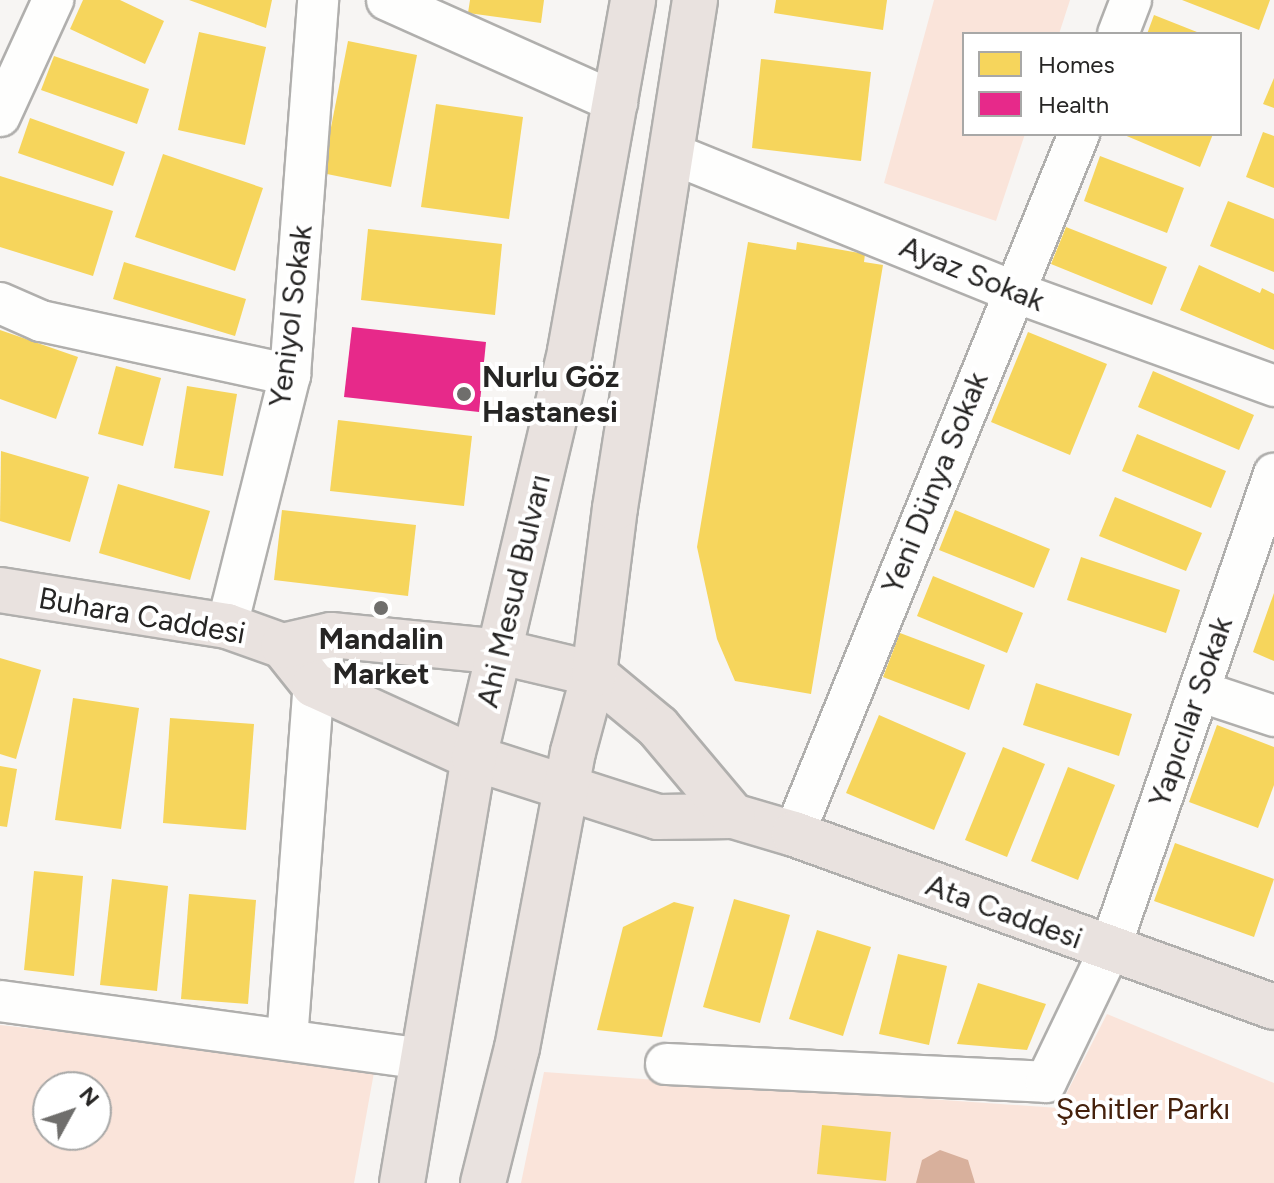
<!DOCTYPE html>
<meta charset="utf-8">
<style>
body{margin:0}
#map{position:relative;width:1274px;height:1183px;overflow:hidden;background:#f7f5f3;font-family:Figtree,sans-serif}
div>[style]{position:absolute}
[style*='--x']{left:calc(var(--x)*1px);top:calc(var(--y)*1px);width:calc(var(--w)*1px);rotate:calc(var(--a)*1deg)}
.green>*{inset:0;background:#fae4da}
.water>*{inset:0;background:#d8b09c}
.homes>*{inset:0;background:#f6d55c}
.health>*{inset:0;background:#e7298a}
.roads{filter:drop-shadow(2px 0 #b0afad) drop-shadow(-2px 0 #b0afad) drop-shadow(0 2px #b0afad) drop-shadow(0 -2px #b0afad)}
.minor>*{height:40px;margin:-20px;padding:0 20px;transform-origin:20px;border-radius:20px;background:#fefefd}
.major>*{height:44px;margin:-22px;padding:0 22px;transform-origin:22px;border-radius:22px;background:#e9e2df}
.dots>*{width:22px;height:22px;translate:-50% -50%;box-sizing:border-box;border:4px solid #fff;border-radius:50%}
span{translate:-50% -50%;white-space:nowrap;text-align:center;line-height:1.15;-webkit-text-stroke:8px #fff;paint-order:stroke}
.street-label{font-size:30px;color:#262524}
.poi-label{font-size:30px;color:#262524;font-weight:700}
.left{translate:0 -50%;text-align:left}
.park-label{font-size:30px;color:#45210c}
.legend{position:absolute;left:962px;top:32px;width:280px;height:104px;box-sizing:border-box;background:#fff;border:2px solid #a8a8a7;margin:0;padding:10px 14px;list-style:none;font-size:24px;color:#262524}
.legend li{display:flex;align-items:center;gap:16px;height:40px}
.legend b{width:40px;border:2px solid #a8a8a7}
.north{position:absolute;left:32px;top:1071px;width:80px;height:80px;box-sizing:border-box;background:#fff;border:2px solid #a8a8a7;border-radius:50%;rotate:50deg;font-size:22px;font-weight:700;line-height:32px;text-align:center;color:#262524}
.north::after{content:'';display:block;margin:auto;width:28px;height:36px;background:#6f6e6c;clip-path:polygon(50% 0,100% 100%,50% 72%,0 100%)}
</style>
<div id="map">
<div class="green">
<i style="clip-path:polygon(934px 0,1070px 0,1059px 34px,964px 34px,964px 134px,1025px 134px,996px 221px,884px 183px)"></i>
<i style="clip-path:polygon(1107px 1014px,1274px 1083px,1274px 1183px,521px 1183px,544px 1072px,1059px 1108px)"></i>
<i style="clip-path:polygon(evenodd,0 1025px,375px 1067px,354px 1183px,0 1183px,0 1025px,48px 1087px,96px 1087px,96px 1135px,48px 1135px,48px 1087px)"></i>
</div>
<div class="water">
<i style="clip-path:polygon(940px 1150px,968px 1160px,975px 1183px,916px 1183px,922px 1160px)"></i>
</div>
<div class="homes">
<i style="clip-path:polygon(83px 0,120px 0,164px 21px,145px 64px,70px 29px)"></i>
<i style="clip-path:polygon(189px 0,272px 0,266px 28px)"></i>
<i style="clip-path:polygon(470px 0,544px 0,541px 23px,468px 13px)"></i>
<i style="clip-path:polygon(776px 0,887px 0,883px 30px,774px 13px)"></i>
<i style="clip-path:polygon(1182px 0,1270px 0,1259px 30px)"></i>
<i style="clip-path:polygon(1154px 15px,1202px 34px,1147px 34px)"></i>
<i style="clip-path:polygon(199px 32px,266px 47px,245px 145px,178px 130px)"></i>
<i style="clip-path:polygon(348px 41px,417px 55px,391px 187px,322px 173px)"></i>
<i style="clip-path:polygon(54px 56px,149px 89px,137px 124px,41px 90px)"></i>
<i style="clip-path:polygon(761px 59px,871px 72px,861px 161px,752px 148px)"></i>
<i style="clip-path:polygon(1274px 78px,1274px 108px,1263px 104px)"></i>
<i style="clip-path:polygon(436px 104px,523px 117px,509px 219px,421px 207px)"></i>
<i style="clip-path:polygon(30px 118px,125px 152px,113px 186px,18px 153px)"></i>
<i style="clip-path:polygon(1263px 132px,1274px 136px,1274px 188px,1246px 177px)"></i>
<i style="clip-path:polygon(1122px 134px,1213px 134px,1200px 167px)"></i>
<i style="clip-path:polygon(163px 154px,263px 188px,235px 271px,135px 237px)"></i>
<i style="clip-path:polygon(1100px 156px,1184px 188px,1167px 233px,1084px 201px)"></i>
<i style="clip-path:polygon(0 176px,113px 211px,93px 276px,0 247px)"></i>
<i style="clip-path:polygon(1228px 201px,1274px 219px,1274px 272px,1210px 246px)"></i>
<i style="clip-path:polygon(1066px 227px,1167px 267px,1152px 305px,1051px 264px)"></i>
<i style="clip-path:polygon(368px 229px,502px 244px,495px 315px,361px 300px)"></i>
<i style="clip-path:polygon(748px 242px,796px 250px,797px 242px,865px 254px,864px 262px,883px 265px,811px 694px,735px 681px,717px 639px,697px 547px)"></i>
<i style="clip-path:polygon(124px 262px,246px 299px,235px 336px,113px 299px)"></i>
<i style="clip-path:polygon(1199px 265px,1260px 293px,1262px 288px,1274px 294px,1274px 350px,1180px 310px)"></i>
<i style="clip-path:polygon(0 330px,78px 357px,56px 419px,0 399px)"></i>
<i style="clip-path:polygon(1028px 332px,1107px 364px,1070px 455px,991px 422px)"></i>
<i style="clip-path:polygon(116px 366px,161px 378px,143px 446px,98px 434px)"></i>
<i style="clip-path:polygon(1153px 371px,1254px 415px,1239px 450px,1138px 407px)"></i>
<i style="clip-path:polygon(187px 386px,237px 394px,223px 476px,174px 468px)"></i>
<i style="clip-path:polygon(338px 420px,472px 436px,464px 506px,330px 491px)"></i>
<i style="clip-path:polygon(1137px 434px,1226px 471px,1211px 508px,1122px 471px)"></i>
<i style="clip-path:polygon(1px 451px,89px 477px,70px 542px,0 521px)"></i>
<i style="clip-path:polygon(118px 484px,210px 511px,190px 580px,99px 553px)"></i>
<i style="clip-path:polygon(1115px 497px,1202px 533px,1186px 571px,1099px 536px)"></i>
<i style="clip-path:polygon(282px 510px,416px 525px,408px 596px,274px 580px)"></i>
<i style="clip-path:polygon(955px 510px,1050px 549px,1034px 588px,939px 550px)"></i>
<i style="clip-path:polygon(1081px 557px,1180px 590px,1166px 633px,1067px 600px)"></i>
<i style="clip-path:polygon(933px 576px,1023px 613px,1007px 653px,917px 616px)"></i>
<i style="clip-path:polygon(1274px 593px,1274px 661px,1253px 652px)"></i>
<i style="clip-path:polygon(900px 633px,985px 665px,969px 710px,883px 677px)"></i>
<i style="clip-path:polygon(0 658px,41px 670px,16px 759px,0 754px)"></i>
<i style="clip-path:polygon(1036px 683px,1132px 714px,1119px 756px,1023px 725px)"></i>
<i style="clip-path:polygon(73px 698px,139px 708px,121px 829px,55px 820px)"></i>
<i style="clip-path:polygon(879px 715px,966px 753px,934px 830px,846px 793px)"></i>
<i style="clip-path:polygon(170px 718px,254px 724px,246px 830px,163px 823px)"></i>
<i style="clip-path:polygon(1217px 725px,1274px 747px,1274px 785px,1258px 828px,1189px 802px)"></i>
<i style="clip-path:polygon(1003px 747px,1045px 764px,1007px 857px,965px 840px)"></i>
<i style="clip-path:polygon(0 766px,17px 769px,7px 827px,0 826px)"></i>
<i style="clip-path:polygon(1068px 767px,1115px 785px,1078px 880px,1031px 861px)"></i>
<i style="clip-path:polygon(1175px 843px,1274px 879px,1254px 937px,1154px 901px)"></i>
<i style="clip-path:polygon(34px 871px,83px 876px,74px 976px,24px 970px)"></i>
<i style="clip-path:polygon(112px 879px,168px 886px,157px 991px,100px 985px)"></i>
<i style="clip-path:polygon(189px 894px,256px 900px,248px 1004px,181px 999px)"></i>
<i style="clip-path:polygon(734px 899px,790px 915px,760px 1023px,703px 1007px)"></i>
<i style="clip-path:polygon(674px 902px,694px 907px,662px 1037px,597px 1030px,623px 927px)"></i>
<i style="clip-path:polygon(817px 930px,871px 947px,843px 1036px,789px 1019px)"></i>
<i style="clip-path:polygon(898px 954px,947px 966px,929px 1045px,879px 1034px)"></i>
<i style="clip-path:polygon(978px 983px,1046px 1004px,1027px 1050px,957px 1044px)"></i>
<i style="clip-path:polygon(822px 1125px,891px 1132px,886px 1181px,817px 1174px)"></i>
</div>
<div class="health">
<i style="clip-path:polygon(352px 327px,486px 342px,479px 412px,344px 397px)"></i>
</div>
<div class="roads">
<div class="minor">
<i style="--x:387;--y:0;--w:252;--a:24.1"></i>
<i style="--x:1118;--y:34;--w:36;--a:-69"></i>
<i style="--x:0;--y:116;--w:128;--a:-65.4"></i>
<i style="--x:673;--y:154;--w:366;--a:22"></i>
<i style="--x:1012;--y:291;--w:279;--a:19.9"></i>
<i style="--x:0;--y:303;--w:45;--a:23.7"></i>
<i style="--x:41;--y:321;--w:255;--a:12.2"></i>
<i style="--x:227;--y:626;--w:259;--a:-75.9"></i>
<i style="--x:290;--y:375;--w:376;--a:-85.7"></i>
<i style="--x:1199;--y:691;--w:79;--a:18.4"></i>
<i style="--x:794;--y:834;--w:756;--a:-67.85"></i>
<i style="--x:0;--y:1001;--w:428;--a:7.8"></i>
<i style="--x:287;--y:1040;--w:356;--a:-85.7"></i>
<i style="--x:314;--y:685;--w:29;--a:-72"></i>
<i style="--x:666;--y:1064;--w:380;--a:2.7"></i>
<i style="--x:1046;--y:1082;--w:145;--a:-64.3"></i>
<i style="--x:1109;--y:951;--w:505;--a:-70.92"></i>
</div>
<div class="major">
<i style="--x:0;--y:590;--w:230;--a:9"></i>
<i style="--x:227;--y:626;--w:59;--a:19.7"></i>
<i style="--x:283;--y:646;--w:50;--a:51.5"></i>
<i style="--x:314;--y:685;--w:176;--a:24.5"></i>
<i style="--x:474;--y:758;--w:193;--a:17.8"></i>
<i style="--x:658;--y:817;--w:75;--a:-0.8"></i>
<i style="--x:733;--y:816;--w:64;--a:16.4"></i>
<i style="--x:794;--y:834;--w:510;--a:19.82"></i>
<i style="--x:283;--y:646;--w:49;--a:-12.9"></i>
<i style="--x:331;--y:635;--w:171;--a:5.7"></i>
<i style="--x:501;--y:652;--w:96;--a:13.3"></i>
<i style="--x:594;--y:674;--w:83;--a:39.6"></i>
<i style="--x:658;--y:727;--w:116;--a:49.9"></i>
<i style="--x:402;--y:1183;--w:431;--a:-80.4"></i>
<i style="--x:474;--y:758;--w:418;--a:-76.7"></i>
<i style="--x:570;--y:351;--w:357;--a:-79.8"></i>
<i style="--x:483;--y:1183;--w:139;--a:-75.9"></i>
<i style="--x:517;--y:1048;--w:301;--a:-79.3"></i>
<i style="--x:573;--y:752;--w:81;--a:-74.9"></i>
<i style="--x:594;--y:674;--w:167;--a:-82.8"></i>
<i style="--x:615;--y:508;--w:514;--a:-81.05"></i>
</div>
</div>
<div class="dots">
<i style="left:464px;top:394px;background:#6f6e6c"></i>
<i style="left:381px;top:608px;background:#6f6e6c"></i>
</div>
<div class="street-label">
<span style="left:972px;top:274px;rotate:22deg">Ayaz Sokak</span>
<span style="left:291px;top:316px;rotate:-83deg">Yeniyol Sokak</span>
<span style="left:935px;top:483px;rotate:-68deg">Yeni Dünya Sokak</span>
<span style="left:514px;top:591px;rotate:-77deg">Ahi Mesud Bulvarı</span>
<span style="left:142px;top:616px;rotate:10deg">Buhara Caddesi</span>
<span style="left:1191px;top:712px;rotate:-71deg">Yapıcılar Sokak</span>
<span style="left:1004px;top:912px;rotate:20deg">Ata Caddesi</span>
</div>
<div class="poi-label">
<span class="left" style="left:482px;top:394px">Nurlu Göz<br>Hastanesi</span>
<span style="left:381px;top:656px">Mandalin<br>Market</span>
</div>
<div class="park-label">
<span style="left:1143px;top:1109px">Şehitler Parkı</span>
</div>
<ul class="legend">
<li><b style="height:22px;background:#f6d55c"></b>Homes</li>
<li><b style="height:22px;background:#e7298a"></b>Health</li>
</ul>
<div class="north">N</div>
</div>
